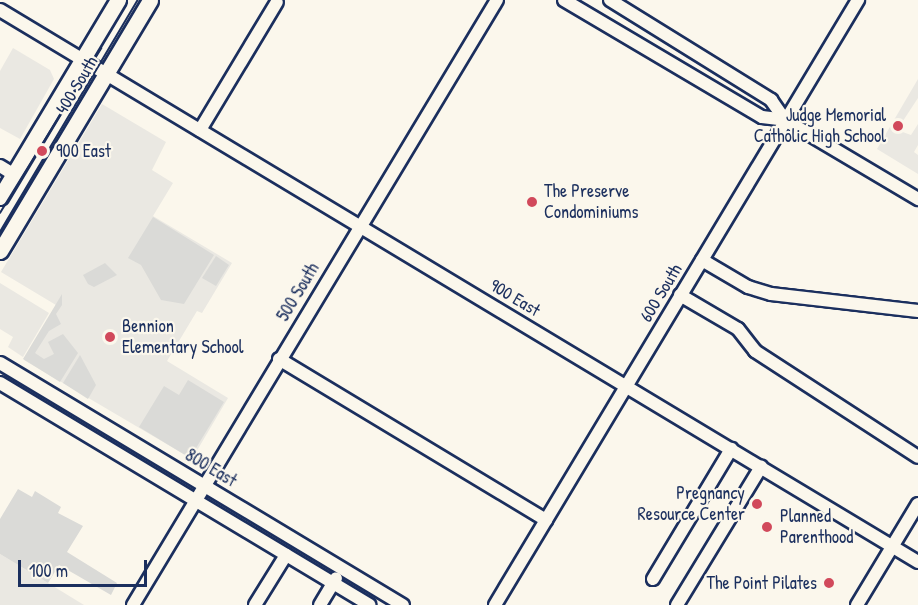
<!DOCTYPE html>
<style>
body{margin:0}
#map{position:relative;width:918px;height:605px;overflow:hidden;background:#fbf7ec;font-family:"Patrick Hand",sans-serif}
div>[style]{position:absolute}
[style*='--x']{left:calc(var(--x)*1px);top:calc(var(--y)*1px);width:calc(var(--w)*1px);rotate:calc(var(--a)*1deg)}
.built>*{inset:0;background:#eae8e2}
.green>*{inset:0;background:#dadad7}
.roads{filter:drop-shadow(2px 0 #1b2f5e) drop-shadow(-2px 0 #1b2f5e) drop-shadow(0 2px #1b2f5e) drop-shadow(0 -2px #1b2f5e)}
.minor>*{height:12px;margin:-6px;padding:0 6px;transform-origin:6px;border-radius:6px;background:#fbf7ec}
.major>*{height:15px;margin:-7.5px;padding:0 7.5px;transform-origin:7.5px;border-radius:7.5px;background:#fbf7ec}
.tram>*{height:1.5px;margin:-0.75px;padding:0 0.75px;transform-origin:0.75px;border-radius:0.75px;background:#1b2f5e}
.dots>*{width:16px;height:16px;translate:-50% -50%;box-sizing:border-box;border:3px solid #fbf7ec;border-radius:50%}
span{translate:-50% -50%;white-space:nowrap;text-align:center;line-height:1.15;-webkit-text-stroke:4.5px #fbf7ec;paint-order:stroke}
.street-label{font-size:18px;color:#1b2f5e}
.poi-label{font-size:18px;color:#1b2f5e}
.right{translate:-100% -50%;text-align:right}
.left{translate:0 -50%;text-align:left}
.scale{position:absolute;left:18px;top:560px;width:129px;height:27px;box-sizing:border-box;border:3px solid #1b2f5e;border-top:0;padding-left:8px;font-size:18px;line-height:21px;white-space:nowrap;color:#1b2f5e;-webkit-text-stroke:4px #fbf7ec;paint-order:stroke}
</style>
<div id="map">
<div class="built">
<i style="clip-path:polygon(13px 48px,50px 70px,54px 79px,20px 139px,0 128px,0 71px)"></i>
<i style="clip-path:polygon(918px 79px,918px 98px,897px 130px,911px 135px,918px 124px,918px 145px,914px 152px,918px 155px,918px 174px,877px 149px)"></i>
<i style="clip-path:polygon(102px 104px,166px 142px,152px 170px,173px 183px,153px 216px,232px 263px,202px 313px,197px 311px,167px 361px,228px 398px,192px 459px,24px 360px,56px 305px,1px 272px)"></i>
<i style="clip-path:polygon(0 283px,49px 313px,23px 357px,8px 347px,13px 337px,0 329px)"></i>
<i style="clip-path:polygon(0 554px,48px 583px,84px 605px,0 605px)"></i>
</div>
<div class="green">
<i style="clip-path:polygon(153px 217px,214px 255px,184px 304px,161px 300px,141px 265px,128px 258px)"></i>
<i style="clip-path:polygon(216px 256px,229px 265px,216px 286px,202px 278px)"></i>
<i style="clip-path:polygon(105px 263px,117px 275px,94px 287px,88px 284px,83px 275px)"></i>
<i style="clip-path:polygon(62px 294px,62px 305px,56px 314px,61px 324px,49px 331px,35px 353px,44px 359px,54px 354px,48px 342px,63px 334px,78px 353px,60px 382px,23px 359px)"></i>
<i style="clip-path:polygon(80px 355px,96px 385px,88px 399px,63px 383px)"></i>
<i style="clip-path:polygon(188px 380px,224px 402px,190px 458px,139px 427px,164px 386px,179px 395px)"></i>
<i style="clip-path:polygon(110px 438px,177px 475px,177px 482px,108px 443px)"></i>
<i style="clip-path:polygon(18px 489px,32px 497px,35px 491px,61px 507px,58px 513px,83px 526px,67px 552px,117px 583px,111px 595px,59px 565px,48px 583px,0 554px,0 519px)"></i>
</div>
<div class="roads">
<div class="minor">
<i style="--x:564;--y:0;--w:230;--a:30.6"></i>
<i style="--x:762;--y:117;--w:23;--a:7"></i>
<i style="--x:785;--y:120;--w:155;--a:30.7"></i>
<i style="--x:610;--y:0;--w:190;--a:31.8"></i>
<i style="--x:771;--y:100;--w:24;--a:55"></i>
<i style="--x:0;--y:10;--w:1071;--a:31.02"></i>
<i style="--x:200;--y:130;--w:149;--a:-59"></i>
<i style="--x:0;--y:166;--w:15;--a:32"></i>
<i style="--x:702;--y:260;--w:53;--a:30.4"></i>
<i style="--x:748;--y:287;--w:24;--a:17"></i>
<i style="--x:771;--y:294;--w:148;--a:6.6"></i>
<i style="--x:680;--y:295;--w:67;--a:30.4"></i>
<i style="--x:738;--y:329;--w:28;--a:52"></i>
<i style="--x:755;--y:351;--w:194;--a:33"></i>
<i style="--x:279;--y:359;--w:312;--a:31.1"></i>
<i style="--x:0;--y:363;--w:470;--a:31"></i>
<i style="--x:0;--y:383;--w:431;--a:31"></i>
<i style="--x:653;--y:579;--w:152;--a:-59"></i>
<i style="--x:133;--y:605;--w:706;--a:-58.97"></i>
<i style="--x:255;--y:605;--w:59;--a:-58.2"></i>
<i style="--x:320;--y:605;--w:31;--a:-59"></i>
<i style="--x:495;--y:605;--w:706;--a:-59.04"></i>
<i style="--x:677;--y:605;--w:162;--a:-58.7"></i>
<i style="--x:857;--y:605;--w:118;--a:-58.9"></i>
</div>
<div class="major">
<i style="--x:0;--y:197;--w:230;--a:-59.1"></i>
<i style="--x:0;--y:251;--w:292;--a:-59.1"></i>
</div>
</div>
<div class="tram">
<i style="--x:0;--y:213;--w:193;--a:-58.4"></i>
<i style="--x:0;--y:232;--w:270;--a:-59.3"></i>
</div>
<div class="dots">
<i style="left:898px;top:126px;background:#d1495b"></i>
<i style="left:42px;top:151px;background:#d1495b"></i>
<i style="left:532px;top:202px;background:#d1495b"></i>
<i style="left:110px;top:337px;background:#d1495b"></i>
<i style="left:757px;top:504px;background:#d1495b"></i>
<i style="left:767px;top:527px;background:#d1495b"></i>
<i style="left:829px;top:583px;background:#d1495b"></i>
</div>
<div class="street-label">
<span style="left:77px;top:85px;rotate:-59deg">400 South</span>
<span style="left:298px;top:292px;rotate:-59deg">500 South</span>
<span style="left:661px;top:293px;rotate:-59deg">600 South</span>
<span style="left:515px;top:298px;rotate:31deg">900 East</span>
<span style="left:211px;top:468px;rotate:31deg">800 East</span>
</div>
<div class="poi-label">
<span class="right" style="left:886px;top:126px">Judge Memorial<br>Catholic High School</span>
<span class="left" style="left:56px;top:151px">900 East</span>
<span class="left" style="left:544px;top:202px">The Preserve<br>Condominiums</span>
<span class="left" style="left:122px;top:337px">Bennion<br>Elementary School</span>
<span class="right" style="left:745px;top:504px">Pregnancy<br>Resource Center</span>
<span class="left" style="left:780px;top:527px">Planned<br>Parenthood</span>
<span class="right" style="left:817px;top:583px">The Point Pilates</span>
</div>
<div class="scale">100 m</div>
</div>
